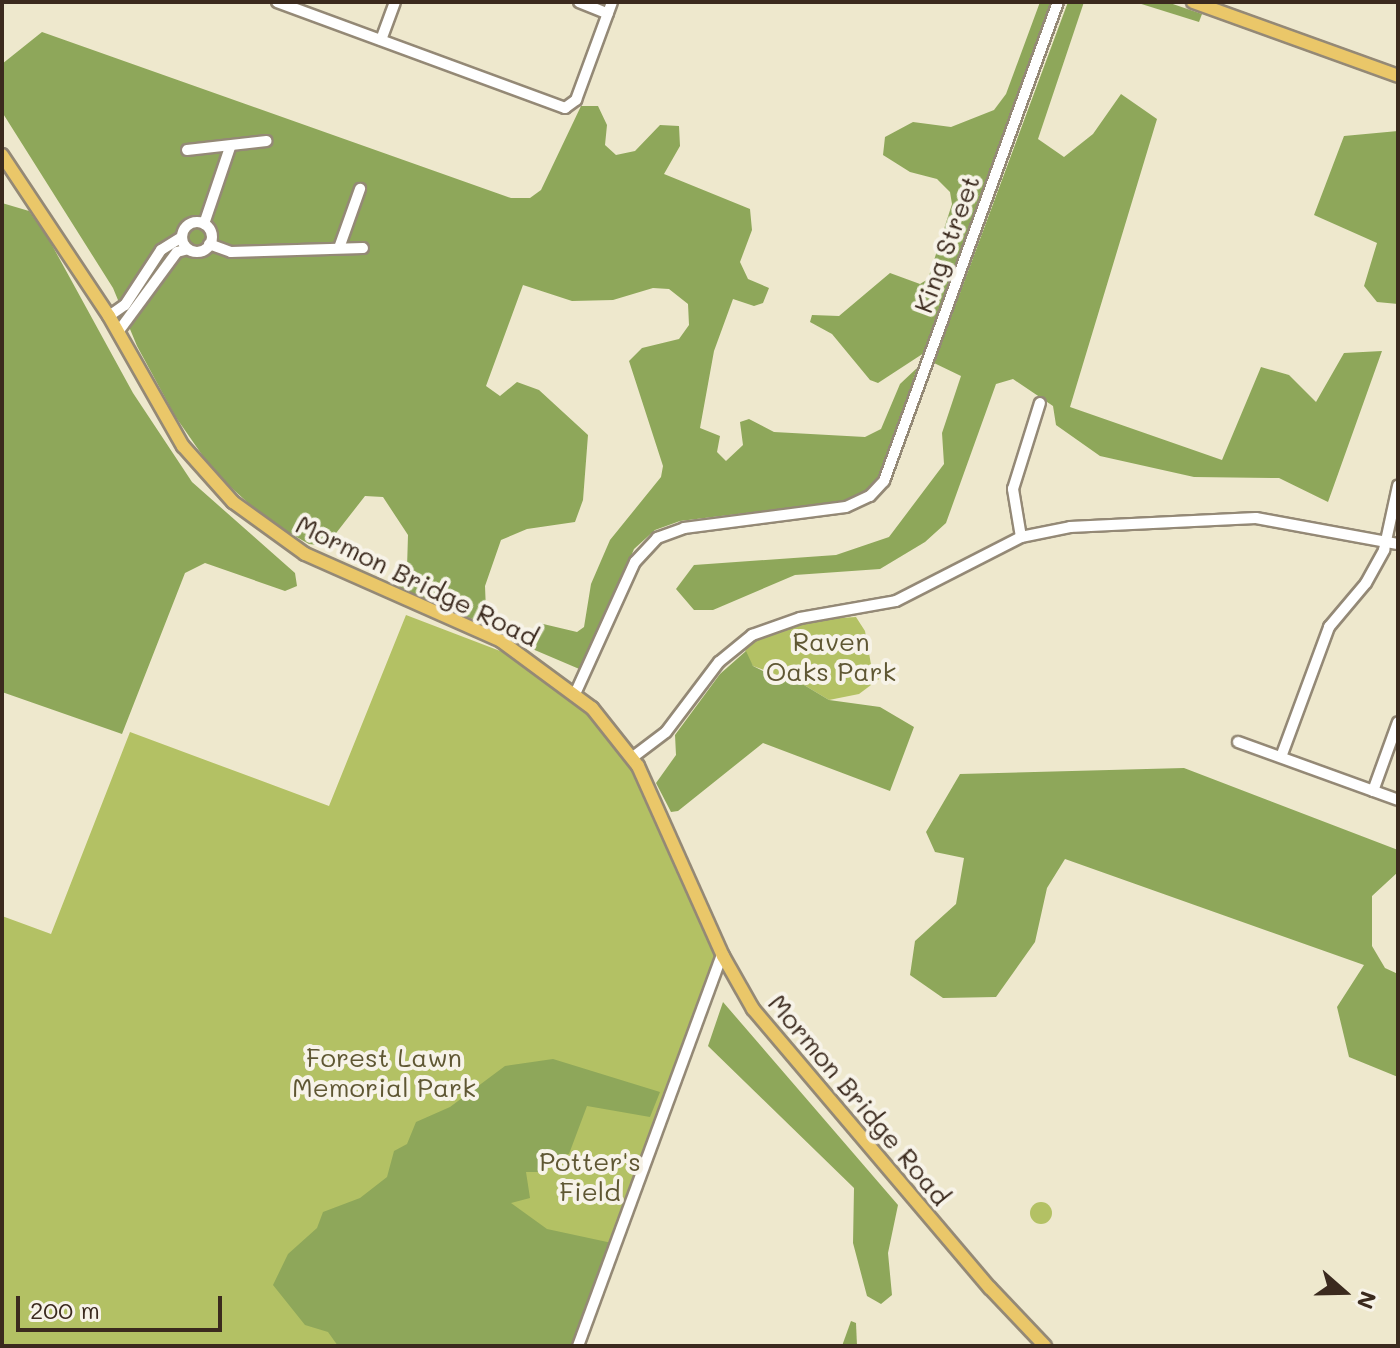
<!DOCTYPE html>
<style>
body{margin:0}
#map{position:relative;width:1400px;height:1348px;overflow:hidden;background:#eee8cd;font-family:Mali,sans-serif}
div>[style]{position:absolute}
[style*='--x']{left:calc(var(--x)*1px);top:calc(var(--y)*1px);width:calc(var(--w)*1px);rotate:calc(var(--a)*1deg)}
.green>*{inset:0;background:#b3c164}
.round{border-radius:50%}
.forest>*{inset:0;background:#8ea75a}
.roads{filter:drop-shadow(2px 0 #948976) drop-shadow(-2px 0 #948976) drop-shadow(0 2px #948976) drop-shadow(0 -2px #948976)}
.minor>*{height:10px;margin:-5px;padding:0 5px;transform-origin:5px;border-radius:5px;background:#fff}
.minor>.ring{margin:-5px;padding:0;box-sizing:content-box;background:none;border:10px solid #fff;border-radius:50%}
.major>*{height:12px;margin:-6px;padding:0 6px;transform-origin:6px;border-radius:6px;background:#eac769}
span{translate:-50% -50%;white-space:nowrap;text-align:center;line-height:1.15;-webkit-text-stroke:8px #f7f3e8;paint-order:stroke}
.street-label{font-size:26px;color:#3b2a1e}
.park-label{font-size:26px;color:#5f5733}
.frame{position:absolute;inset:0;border:4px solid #3b2a1e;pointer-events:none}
.north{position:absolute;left:1304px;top:1252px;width:80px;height:80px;-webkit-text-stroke:6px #f7f3e8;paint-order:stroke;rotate:110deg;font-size:22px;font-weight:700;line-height:32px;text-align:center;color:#3b2a1e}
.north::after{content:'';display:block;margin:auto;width:28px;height:36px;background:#3b2a1e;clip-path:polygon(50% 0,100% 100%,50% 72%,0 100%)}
.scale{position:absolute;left:16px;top:1296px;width:206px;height:36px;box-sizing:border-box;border:4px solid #3b2a1e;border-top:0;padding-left:10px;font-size:24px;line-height:28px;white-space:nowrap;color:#3b2a1e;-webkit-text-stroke:6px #f7f3e8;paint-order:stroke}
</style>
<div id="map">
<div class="green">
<i style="clip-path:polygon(406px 615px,508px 654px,565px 692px,605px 731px,642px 783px,718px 957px,574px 1346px,2px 1346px,2px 916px,51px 934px,130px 732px,329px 806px)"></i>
<i style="clip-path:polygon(856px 617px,865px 631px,872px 670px,879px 679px,859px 694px,829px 700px,804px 685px,753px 666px,747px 657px,744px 645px,755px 638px,808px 620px)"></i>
<i class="round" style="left:1030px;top:1202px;width:22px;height:22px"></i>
</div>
<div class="forest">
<i style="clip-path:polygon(1040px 2px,1055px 2px,927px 351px,878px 383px,870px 380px,832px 334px,810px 322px,812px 315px,839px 316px,890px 273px,920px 284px,928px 279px,952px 204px,950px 192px,937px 179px,910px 172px,883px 155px,885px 137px,913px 122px,951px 127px,994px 110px,1006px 94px)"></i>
<i style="clip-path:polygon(1068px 2px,1084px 2px,1038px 139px,1064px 157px,1093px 134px,1121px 94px,1157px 119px,1070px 407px,1222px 460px,1261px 367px,1289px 375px,1316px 402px,1344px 353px,1382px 351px,1328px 502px,1279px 478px,1194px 477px,1100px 456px,1056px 425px,1053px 406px,1013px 379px,996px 384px,946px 523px,925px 542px,880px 569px,795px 575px,713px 610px,694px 610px,676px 589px,694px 565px,836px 555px,889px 537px,944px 464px,942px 433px,961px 376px,934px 363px)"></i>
<i style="clip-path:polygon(1135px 2px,1167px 2px,1202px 14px,1199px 22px)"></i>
<i style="clip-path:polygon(42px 32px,511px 198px,530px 198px,541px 190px,581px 106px,598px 106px,607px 125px,605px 145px,616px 155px,635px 151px,660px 125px,679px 126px,680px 146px,664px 174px,750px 209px,752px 230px,740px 262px,748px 279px,769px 288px,763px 303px,754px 306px,733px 299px,714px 351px,700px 428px,720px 436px,717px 452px,726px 461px,743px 445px,740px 422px,749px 419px,774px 432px,865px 437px,881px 429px,900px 384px,917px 368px,882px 473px,868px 492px,851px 500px,680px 521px,655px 530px,634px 549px,584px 671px,530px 648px,539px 623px,577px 632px,584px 627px,591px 584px,610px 540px,661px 477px,663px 466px,629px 361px,642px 348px,679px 339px,689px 325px,688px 304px,669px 289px,653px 288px,613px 300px,572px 301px,523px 285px,486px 386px,500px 396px,517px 382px,539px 390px,588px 435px,583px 500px,575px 522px,527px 529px,501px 540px,485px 586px,486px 611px,480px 622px,397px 589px,407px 568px,408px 535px,383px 497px,365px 496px,326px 546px,309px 544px,268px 521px,214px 472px,175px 416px,137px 346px,113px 288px,2px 112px,2px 64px)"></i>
<i style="clip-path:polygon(1398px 131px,1398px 304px,1377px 302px,1364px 286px,1377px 243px,1314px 215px,1344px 136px)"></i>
<i style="clip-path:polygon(2px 203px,29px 211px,47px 236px,133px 393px,192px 482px,295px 573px,297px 586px,285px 591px,205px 563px,185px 573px,122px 734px,2px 692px)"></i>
<i style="clip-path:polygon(746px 651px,753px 666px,771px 675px,804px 685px,829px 700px,880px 707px,914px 727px,890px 791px,763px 743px,678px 811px,671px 812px,656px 783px,676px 755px,675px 735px,720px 674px)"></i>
<i style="clip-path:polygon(1184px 768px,1398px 850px,1398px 872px,1372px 896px,1372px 946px,1385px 968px,1398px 974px,1398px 1077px,1349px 1057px,1337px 1007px,1364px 965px,1065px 859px,1047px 888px,1035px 942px,996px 997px,943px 998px,910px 975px,915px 941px,956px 904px,964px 858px,935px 852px,926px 832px,960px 774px)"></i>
<i style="clip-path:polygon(723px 1002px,898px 1205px,888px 1253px,892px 1295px,881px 1304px,867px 1296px,853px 1243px,854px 1188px,708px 1046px)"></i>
<i style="clip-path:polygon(553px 1059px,660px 1092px,650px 1117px,587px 1106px,569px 1154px,556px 1156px,540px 1172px,526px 1172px,530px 1198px,511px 1203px,547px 1229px,612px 1243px,574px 1346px,338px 1346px,328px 1332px,305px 1325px,273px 1285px,288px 1254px,317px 1228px,323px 1212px,360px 1198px,387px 1177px,394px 1151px,407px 1144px,416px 1122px,450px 1107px,505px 1066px)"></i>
<i style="clip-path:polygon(851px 1321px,856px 1323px,857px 1346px,842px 1346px)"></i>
</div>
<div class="roads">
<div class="minor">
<i style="--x:277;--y:2;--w:307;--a:20.2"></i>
<i style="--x:565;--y:108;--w:14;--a:-36"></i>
<i style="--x:576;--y:100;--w:104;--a:-69.8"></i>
<i style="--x:579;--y:2;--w:31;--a:22"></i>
<i style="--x:381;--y:40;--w:40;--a:-69.8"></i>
<i style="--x:187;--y:150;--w:80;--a:-6.5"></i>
<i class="ring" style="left:182px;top:222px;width:20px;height:20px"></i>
<i style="--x:204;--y:224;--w:81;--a:-71.3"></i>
<i style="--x:209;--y:244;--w:23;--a:20"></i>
<i style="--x:231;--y:252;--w:132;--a:-1.7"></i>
<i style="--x:339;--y:248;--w:63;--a:-70.4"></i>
<i style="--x:109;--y:316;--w:19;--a:-35"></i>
<i style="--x:125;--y:305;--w:66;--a:-56.8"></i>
<i style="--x:161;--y:250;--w:25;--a:-32"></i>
<i style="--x:118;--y:332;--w:99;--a:-53.6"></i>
<i style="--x:177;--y:252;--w:11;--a:-15"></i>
<i style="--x:1021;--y:537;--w:49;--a:-99.5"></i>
<i style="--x:1013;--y:489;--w:90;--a:-72.6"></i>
<i style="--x:575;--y:694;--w:145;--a:-65.6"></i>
<i style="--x:635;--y:562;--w:33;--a:-47"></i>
<i style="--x:657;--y:538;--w:29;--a:-20"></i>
<i style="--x:684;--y:528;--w:163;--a:-7.4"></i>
<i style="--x:846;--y:507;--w:26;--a:-25"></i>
<i style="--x:870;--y:496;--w:21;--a:-47"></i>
<i style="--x:884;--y:481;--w:510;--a:-70.04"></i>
<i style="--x:1238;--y:742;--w:170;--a:19.9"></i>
<i style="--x:633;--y:757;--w:41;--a:-37.1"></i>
<i style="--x:666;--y:732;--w:88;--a:-52.9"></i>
<i style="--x:719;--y:662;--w:43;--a:-39.3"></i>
<i style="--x:752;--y:635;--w:51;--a:-19.5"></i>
<i style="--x:800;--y:618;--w:97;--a:-10"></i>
<i style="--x:896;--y:601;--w:140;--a:-27.1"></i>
<i style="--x:1021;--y:537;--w:50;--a:-11.5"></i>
<i style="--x:1070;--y:527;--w:186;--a:-2.8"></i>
<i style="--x:1256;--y:518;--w:144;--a:10.4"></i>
<i style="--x:1281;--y:757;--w:139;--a:-69.7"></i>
<i style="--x:1329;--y:627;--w:57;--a:-49.9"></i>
<i style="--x:1366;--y:583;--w:38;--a:-61"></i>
<i style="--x:1384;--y:550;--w:66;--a:-77.7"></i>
<i style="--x:1373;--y:791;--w:73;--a:-70.1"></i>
<i style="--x:578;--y:1346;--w:417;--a:-69.8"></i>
</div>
<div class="major">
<i style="--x:1193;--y:2;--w:218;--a:19.8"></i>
<i style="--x:2;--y:155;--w:193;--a:56.4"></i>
<i style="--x:109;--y:316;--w:150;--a:60.4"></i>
<i style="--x:183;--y:446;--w:75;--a:48.2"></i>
<i style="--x:233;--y:502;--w:89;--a:35.8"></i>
<i style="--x:305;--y:554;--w:214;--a:23.9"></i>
<i style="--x:501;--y:641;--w:113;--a:36.4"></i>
<i style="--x:592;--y:708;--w:74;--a:51.6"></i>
<i style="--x:638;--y:766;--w:208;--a:65.9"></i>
<i style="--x:723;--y:956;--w:61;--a:60.5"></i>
<i style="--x:753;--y:1009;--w:366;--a:49.7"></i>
<i style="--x:990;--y:1288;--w:80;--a:46.5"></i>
</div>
</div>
<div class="street-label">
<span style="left:947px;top:244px;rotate:-70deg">King Street</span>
<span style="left:417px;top:581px;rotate:26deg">Mormon Bridge Road</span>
<span style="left:859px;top:1100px;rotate:50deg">Mormon Bridge Road</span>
</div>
<div class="park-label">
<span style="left:831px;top:657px">Raven<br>Oaks Park</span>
<span style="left:384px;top:1073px">Forest Lawn<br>Memorial Park</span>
<span style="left:590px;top:1177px">Potter's<br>Field</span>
</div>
<div class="frame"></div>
<div class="north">N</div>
<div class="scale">200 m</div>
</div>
